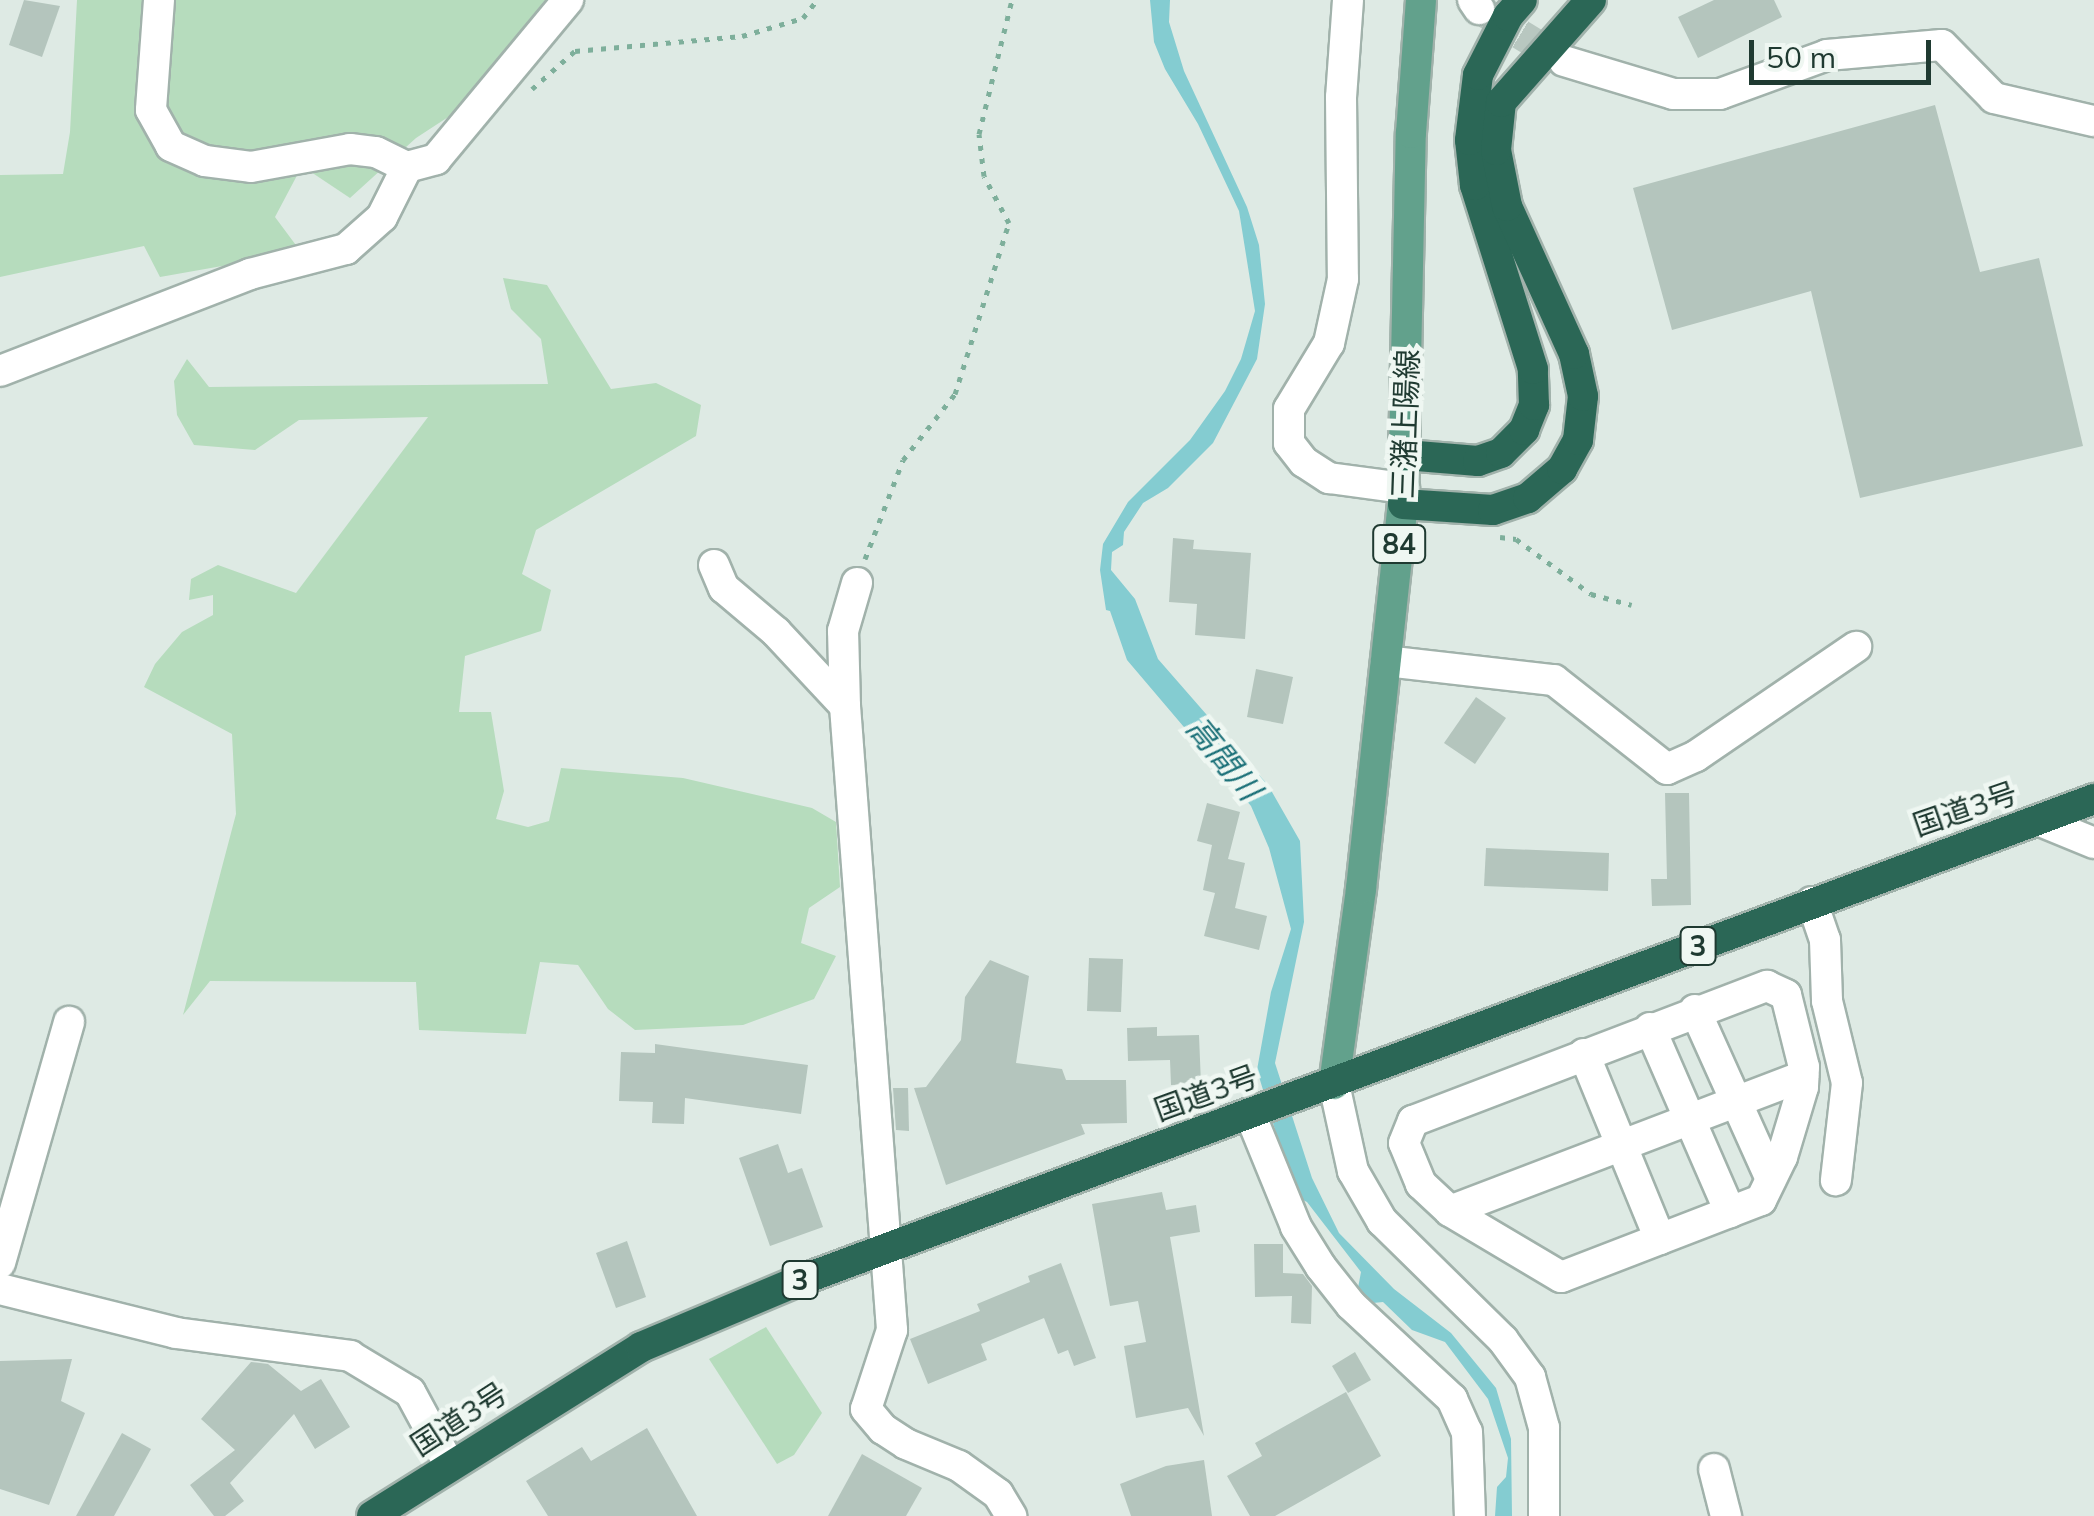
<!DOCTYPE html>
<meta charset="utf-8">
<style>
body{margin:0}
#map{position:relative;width:2094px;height:1516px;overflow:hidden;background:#deeae4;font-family:Mulish,"Noto Sans JP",sans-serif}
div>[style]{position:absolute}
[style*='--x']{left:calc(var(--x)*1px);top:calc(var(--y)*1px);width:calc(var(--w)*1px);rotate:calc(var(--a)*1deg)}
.green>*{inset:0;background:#b6dcbd}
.water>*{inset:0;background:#84ccd1}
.building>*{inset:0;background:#b4c5bd}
.minor-tunnel>*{height:30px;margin-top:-15px;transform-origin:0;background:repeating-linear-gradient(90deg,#b8c7c0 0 30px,transparent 0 45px)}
.path>*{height:5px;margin-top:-2.5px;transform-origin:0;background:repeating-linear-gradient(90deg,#7eaf9b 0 5px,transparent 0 13px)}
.roads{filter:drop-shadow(2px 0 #a1b2ab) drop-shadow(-2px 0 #a1b2ab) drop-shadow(0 2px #a1b2ab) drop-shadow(0 -2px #a1b2ab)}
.minor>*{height:30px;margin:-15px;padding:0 15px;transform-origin:15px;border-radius:15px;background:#fff}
.major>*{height:30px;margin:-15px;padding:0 15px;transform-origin:15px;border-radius:15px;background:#62a18c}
.highway>*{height:30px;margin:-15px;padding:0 15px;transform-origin:15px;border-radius:15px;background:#2b6756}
span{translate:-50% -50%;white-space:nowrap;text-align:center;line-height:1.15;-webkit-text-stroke:9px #eff7f2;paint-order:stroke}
.shield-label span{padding:2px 8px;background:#eff7f2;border:2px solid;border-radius:8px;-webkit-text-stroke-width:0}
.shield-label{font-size:28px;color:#1f3a31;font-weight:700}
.street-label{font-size:30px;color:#1f3a31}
.water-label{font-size:32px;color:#196f77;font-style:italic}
.scale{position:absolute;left:1749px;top:40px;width:182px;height:45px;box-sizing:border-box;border:5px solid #1f3a31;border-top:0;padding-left:12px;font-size:30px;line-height:35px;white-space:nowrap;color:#1f3a31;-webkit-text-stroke:8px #eff7f2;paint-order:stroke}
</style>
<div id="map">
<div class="green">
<i style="clip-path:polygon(77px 0,562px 0,485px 93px,416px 138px,350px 198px,302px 166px,275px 217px,301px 252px,160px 277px,144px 246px,0 277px,0 175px,63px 174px,70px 132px)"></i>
<i style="clip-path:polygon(503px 278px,547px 285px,611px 389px,656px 383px,701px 405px,696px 436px,536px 530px,522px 574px,551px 590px,541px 631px,465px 656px,459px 712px,491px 712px,504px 791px,496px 819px,528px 827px,549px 821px,561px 768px,683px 778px,812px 808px,836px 822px,840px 887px,809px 908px,801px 943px,836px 956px,814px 999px,743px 1025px,635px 1030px,608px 1009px,578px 965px,540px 962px,526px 1034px,419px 1030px,416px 982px,210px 981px,183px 1015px,236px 814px,232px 734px,144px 687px,155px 664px,182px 632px,213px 615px,213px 595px,189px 600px,191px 579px,218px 565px,296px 593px,428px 417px,299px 420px,255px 450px,194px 445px,177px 415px,174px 381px,187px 359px,209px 387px,548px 384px,541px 339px,511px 309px)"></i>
<i style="clip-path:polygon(766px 1327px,822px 1413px,794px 1455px,777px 1464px,709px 1359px)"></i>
</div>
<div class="water">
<i style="clip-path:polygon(1150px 0,1170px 0,1169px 22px,1184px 71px,1247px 207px,1259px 245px,1265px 304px,1257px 359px,1213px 443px,1168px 488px,1143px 503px,1124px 532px,1123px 545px,1112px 552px,1111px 570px,1135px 599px,1158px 659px,1268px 785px,1300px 841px,1304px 922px,1275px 1063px,1312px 1178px,1339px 1233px,1394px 1289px,1451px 1333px,1496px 1388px,1511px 1439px,1512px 1516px,1495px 1516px,1497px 1487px,1506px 1477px,1508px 1458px,1488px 1399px,1445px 1342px,1412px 1330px,1383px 1302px,1373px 1303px,1358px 1288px,1361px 1272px,1307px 1202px,1295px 1196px,1257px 1070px,1271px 992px,1291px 929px,1269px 848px,1251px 806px,1127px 660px,1110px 611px,1106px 610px,1100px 570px,1103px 544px,1128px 502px,1190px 440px,1225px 391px,1241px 359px,1255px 311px,1239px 211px,1198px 124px,1165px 69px,1154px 42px)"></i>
</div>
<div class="building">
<i style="clip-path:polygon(24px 0,60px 6px,42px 57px,9px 45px)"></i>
<i style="clip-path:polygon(1714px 0,1774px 0,1782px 17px,1698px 58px,1678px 17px)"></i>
<i style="clip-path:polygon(1935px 105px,1980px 272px,2039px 258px,2083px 446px,1860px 498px,1811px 291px,1672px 330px,1633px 188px)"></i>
<i style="clip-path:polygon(1173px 538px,1194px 540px,1193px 549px,1251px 553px,1245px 639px,1195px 635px,1197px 604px,1169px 602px)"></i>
<i style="clip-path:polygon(1256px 669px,1293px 677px,1283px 724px,1247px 717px)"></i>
<i style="clip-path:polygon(1476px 697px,1506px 718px,1475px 764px,1444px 743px)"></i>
<i style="clip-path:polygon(1665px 793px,1689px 793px,1691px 905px,1652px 906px,1651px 879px,1667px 879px)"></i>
<i style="clip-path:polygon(1207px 803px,1240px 812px,1228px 859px,1245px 863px,1235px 908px,1267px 916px,1259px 950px,1204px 936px,1215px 893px,1203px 890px,1212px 845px,1197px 841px)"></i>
<i style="clip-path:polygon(1486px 848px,1609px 853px,1608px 891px,1484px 886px)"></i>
<i style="clip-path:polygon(1089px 958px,1123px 959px,1121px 1012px,1087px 1011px)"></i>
<i style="clip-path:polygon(990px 960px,1029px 976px,1016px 1063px,1062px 1069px,1066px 1080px,1126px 1080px,1127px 1123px,1081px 1124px,1085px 1134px,946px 1185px,914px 1088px,926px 1087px,961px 1040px,965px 997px)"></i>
<i style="clip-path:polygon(1157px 1027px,1157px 1036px,1199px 1035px,1201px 1084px,1171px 1085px,1170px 1060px,1128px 1061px,1127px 1028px)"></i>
<i style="clip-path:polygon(655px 1044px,808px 1065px,801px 1114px,685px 1098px,684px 1124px,652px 1123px,653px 1102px,619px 1101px,621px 1052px,655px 1053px)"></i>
<i style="clip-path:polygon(893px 1088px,908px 1088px,909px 1131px,896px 1130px)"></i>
<i style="clip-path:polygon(778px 1144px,788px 1173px,802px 1168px,823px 1227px,770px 1246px,739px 1158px)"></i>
<i style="clip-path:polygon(1162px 1192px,1166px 1210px,1196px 1205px,1200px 1232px,1170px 1237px,1204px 1436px,1188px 1408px,1136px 1418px,1124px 1346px,1146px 1342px,1138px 1301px,1110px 1306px,1092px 1204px)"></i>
<i style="clip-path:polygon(627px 1241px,646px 1297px,616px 1308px,596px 1253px)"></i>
<i style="clip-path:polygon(1254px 1244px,1283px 1244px,1283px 1273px,1303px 1274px,1312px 1286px,1311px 1324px,1291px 1323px,1292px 1296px,1255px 1297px)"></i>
<i style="clip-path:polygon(1061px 1263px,1096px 1358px,1074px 1366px,1068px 1350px,1058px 1354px,1044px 1318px,981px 1344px,987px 1360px,928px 1384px,910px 1339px,980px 1311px,977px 1304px,1030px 1282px,1028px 1276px)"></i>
<i style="clip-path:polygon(1355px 1352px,1371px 1380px,1348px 1393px,1332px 1366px)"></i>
<i style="clip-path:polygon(72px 1359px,61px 1401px,85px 1413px,49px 1505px,0 1489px,0 1361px)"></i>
<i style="clip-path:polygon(251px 1362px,268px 1364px,301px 1391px,321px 1379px,350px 1427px,315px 1449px,294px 1414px,230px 1483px,244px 1501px,225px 1516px,214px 1516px,190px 1485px,235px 1450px,201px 1419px)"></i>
<i style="clip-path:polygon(1346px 1392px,1381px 1456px,1275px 1516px,1250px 1516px,1227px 1476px,1262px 1456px,1255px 1443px)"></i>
<i style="clip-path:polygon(647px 1428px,697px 1516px,548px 1516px,526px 1481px,582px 1447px,591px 1461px)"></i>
<i style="clip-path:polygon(122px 1433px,151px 1449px,114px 1516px,76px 1516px)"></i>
<i style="clip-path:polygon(862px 1454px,922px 1488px,906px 1516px,828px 1516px)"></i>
<i style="clip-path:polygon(1204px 1460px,1212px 1516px,1131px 1516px,1120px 1484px,1166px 1466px)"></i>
</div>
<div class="minor-tunnel">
<i style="--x:1482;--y:11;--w:96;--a:31.4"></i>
</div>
<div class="path">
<i style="--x:532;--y:89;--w:57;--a:-41.5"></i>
<i style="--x:575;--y:51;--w:168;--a:-5.1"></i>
<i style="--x:742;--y:36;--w:64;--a:-16.4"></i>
<i style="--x:803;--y:18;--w:23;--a:-52"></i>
<i style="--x:1500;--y:537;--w:16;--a:7"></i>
<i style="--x:1516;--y:539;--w:93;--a:36.3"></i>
<i style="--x:1591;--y:594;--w:42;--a:15"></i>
<i style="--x:865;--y:559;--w:106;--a:-69"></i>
<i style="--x:903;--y:460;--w:84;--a:-51.8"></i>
<i style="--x:955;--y:394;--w:179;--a:-72.5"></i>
<i style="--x:1009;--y:223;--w:53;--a:-118"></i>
<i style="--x:984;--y:176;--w:42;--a:-96.8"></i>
<i style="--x:979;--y:134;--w:138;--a:-76.2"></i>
</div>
<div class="roads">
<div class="minor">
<i style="--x:159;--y:0;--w:110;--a:94.2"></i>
<i style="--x:151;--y:110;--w:41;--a:60.9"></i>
<i style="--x:171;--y:146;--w:37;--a:24"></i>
<i style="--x:205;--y:161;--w:46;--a:7.4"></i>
<i style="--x:251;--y:167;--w:101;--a:-10.3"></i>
<i style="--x:350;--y:149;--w:26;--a:7"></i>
<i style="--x:376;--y:152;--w:34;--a:26"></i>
<i style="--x:407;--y:167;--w:30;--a:-15"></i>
<i style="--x:436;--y:159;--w:207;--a:-50.3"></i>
<i style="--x:1348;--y:0;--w:97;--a:94.1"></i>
<i style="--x:1341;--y:97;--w:182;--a:89.4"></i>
<i style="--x:1343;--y:279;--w:66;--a:102.3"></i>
<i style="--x:1329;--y:343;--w:77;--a:121.2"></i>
<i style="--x:1289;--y:409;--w:34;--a:90"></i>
<i style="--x:1289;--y:443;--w:24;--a:52"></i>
<i style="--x:1304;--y:462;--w:30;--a:33"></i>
<i style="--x:1329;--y:478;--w:76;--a:7.6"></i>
<i style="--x:1473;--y:0;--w:11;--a:56"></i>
<i style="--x:1564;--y:61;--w:114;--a:16.8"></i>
<i style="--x:1673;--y:94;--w:47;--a:0"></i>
<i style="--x:1720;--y:94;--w:114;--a:-20"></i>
<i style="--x:1827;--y:55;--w:115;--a:-5"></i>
<i style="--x:1942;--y:45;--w:74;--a:45.5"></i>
<i style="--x:1994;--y:98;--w:103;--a:13"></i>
<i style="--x:0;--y:371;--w:268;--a:-21.2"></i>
<i style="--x:250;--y:274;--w:99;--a:-14.6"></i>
<i style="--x:346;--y:249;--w:48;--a:-41.6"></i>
<i style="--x:382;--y:217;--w:56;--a:-63.4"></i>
<i style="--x:714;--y:565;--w:25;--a:67"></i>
<i style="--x:724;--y:588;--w:68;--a:40.2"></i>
<i style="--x:776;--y:632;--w:101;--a:47"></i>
<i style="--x:845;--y:706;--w:626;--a:85.69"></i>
<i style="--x:892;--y:1330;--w:83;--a:108.2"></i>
<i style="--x:866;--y:1409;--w:26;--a:50"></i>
<i style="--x:883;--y:1429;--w:27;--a:33"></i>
<i style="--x:906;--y:1444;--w:57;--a:22.5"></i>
<i style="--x:959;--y:1466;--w:48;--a:35.7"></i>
<i style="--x:998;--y:1494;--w:26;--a:59"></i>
<i style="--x:1386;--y:661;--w:169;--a:6.5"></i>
<i style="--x:1554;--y:680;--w:144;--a:38.2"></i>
<i style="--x:1667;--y:769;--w:32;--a:-24"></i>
<i style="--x:1696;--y:756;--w:194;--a:-34.3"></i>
<i style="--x:845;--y:706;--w:75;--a:-91.5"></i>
<i style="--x:843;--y:631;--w:50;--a:-73.7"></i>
<i style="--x:2038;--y:820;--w:61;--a:22.3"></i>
<i style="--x:1812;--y:902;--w:40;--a:71.1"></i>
<i style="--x:1825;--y:940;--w:61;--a:88.1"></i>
<i style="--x:1827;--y:1001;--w:84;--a:76.3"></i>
<i style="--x:1847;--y:1083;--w:98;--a:96.5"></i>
<i style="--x:1767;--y:986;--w:21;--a:25"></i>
<i style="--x:1786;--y:995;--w:74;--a:76"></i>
<i style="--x:1804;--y:1067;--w:20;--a:93"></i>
<i style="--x:1803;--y:1087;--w:73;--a:106.7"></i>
<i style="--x:1782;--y:1157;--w:48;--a:116"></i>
<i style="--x:1761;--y:1200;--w:214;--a:158.9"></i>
<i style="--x:1561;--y:1277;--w:129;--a:-149.3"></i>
<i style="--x:1450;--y:1211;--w:40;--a:-137"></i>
<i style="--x:1421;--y:1184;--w:44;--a:-112.5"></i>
<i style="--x:1404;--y:1143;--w:24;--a:-68"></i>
<i style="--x:1413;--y:1121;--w:379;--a:-20.9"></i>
<i style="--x:1695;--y:1010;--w:185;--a:65.8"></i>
<i style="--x:1650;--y:1028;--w:201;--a:66.5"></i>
<i style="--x:1584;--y:1054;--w:200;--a:67.7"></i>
<i style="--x:1334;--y:1084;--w:89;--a:77.7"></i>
<i style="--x:1353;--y:1171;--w:58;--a:59.9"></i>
<i style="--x:1382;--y:1221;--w:170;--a:44.5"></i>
<i style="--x:1503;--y:1340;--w:46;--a:53.9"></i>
<i style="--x:1530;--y:1377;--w:53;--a:74.6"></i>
<i style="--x:1544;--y:1428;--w:88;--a:90"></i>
<i style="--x:1250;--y:1114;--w:122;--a:67.8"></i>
<i style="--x:1296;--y:1227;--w:47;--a:58"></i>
<i style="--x:1321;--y:1267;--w:48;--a:51.7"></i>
<i style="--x:1351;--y:1305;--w:138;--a:42.9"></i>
<i style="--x:1452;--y:1399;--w:36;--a:66"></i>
<i style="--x:1467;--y:1432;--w:84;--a:88"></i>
<i style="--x:1450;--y:1211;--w:378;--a:-20.9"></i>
<i style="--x:0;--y:1263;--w:251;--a:-74"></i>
<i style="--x:0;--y:1289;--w:181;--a:14"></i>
<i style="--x:176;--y:1333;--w:176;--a:7.5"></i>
<i style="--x:350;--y:1356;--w:70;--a:31"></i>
<i style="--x:410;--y:1392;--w:84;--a:61.6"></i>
<i style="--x:1714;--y:1469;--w:49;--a:75.7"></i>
</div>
<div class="major">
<i style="--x:1334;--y:1084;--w:197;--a:-82.1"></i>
<i style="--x:1361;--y:889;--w:387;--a:-83.8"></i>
<i style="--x:1403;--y:504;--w:371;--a:-88.8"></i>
<i style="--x:1411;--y:133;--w:133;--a:-85.7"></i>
</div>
<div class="highway">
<i style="--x:1405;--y:455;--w:73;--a:4.7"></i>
<i style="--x:1478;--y:461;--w:24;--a:-19"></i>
<i style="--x:1501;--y:453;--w:33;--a:-45"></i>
<i style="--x:1524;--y:430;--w:27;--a:-68"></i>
<i style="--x:1534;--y:405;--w:36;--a:-92"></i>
<i style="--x:1533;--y:369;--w:193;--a:-107.5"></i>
<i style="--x:1475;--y:185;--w:45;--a:-96.3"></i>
<i style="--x:1470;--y:140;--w:65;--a:-83"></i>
<i style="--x:1478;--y:75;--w:66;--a:-63"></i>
<i style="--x:1508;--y:16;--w:21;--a:-49"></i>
<i style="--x:1403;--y:504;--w:90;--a:3.8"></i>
<i style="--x:1493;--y:510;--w:37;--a:-19"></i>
<i style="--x:1528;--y:498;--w:45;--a:-40.5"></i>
<i style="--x:1562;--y:469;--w:33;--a:-61"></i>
<i style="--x:1578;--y:440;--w:44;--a:-83.5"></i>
<i style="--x:1583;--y:396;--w:43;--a:-102.1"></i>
<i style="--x:1574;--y:354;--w:162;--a:-114.4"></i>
<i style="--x:1507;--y:206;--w:57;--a:-101.1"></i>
<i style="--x:1496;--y:150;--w:48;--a:-84.1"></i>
<i style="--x:1501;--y:102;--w:136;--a:-48.6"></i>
<i style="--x:372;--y:1516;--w:318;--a:-32.1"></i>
<i style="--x:641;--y:1347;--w:168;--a:-22.8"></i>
<i style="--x:796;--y:1282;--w:1385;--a:-20.41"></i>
</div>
</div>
<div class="shield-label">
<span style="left:1399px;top:544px">84</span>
<span style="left:1698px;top:946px">3</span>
<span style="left:800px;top:1280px">3</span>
</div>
<div class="street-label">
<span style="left:1405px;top:424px;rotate:-88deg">三潴上陽線</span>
<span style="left:1965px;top:809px;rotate:-19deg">国道3号</span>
<span style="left:1206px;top:1093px;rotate:-20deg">国道3号</span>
<span style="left:459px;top:1419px;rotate:-33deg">国道3号</span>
</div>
<div class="water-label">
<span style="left:1224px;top:758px;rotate:51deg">高間川</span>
</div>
<div class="scale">50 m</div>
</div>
